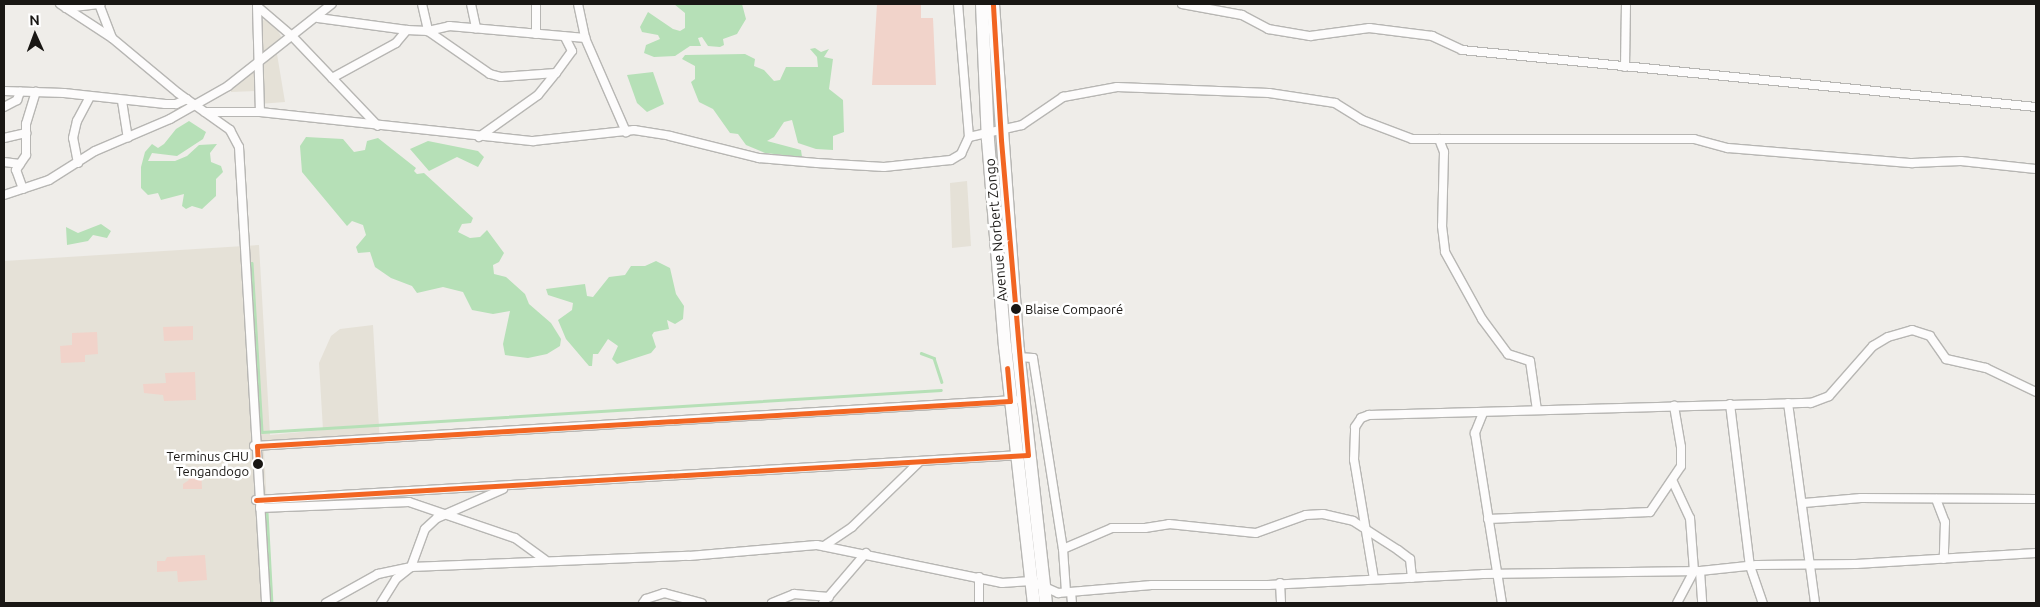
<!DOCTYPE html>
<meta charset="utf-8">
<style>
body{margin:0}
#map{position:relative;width:2040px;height:607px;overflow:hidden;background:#efede9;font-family:Ubuntu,sans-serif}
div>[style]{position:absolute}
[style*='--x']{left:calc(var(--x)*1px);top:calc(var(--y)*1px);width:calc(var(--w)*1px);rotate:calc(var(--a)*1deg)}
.built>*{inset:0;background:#e5e1d7}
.green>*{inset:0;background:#f1d3ca}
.water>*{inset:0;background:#b6e0b7}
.stream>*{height:2.5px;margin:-1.25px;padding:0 1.25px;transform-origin:1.25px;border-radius:1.25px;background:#b6e0b7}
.roads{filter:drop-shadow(1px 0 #b7b6b3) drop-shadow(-1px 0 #b7b6b3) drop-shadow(0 1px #b7b6b3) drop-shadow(0 -1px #b7b6b3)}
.minor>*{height:8px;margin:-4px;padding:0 4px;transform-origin:4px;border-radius:4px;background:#fdfcfc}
.primary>*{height:12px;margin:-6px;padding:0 6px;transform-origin:6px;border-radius:6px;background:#fdfcfc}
.bus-1>*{height:5px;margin:-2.5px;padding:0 2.5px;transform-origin:2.5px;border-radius:2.5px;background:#f26522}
.dots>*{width:14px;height:14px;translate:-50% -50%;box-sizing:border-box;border:2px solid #fff;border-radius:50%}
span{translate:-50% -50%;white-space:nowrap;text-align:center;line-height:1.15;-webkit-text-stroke:5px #fff;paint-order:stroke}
.bus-label{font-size:13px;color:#191714}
.left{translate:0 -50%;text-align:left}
.right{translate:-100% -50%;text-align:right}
.street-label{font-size:14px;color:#191714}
.frame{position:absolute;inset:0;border:5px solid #191714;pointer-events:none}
.north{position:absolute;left:10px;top:10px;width:50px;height:50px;-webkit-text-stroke:4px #fff;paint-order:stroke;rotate:358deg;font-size:14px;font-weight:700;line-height:20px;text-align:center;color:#191714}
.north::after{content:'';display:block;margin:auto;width:18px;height:22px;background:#191714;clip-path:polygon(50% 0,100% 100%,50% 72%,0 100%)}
</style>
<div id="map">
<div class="built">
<i style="clip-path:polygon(271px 18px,284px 42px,276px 48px,285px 102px,259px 104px,257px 91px,231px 92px,231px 83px,256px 63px,258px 22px)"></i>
<i style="clip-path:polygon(967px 181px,971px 246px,952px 248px,950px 183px)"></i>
<i style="clip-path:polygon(259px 245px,270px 435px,323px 430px,319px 363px,331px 336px,340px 329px,373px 325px,380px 444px,264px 450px,272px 603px,4px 603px,4px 261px)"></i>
</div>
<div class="green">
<i style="clip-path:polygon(877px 4px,921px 4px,921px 18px,933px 18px,936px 85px,872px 85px)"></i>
<i style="clip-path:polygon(193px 326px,193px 340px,164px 341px,163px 327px)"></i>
<i style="clip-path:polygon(97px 332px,98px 354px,85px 355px,85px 362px,61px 363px,60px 346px,72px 345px,72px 333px)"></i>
<i style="clip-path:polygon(195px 372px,196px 400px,164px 401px,163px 395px,144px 393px,143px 384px,166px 383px,165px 373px)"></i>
<i style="clip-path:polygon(183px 467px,201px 467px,202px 489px,183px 489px,183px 484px,189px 480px)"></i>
<i style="clip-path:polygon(205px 555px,207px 580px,178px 582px,177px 571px,157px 572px,157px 561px,165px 561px,167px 557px)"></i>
</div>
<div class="water">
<i style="clip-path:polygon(674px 4px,742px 4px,746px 19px,737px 34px,723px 39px,724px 45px,720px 47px,708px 46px,702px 37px,698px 38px,701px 46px,690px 46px,675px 56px,654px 57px,644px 53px,646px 45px,660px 39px,658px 35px,642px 32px,640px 27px,648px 12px,673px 29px,680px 31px,685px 28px,685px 13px)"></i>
<i style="clip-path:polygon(815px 48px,821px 52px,829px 49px,824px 57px,833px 59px,829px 89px,843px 100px,844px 132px,833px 136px,833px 150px,816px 149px,798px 143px,792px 120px,784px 122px,774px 137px,767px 141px,801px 150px,802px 157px,765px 153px,746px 145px,738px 134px,730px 133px,713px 109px,699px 102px,691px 82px,695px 79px,695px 66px,682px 59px,685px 55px,745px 54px,755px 59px,754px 66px,764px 70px,774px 81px,780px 80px,786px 67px,818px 67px,817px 57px,810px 49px)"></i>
<i style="clip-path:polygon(653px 72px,664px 104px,647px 112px,637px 103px,627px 75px)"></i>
<i style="clip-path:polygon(189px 121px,206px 132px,203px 139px,177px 156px,152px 153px,148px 161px,175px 161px,187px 156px,199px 145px,217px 144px,210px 153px,211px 162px,221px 166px,223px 172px,216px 179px,216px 196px,202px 209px,192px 206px,186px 209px,182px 206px,184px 194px,161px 200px,158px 193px,148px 195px,141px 188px,141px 167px,145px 152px,152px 144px,158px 148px,164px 144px,176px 129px)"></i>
<i style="clip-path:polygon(306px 137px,343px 139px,354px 152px,365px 150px,367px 141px,378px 138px,416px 168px,414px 171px,417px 174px,424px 173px,473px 218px,471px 223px,462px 224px,458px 232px,470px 238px,480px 237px,487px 230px,504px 253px,499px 262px,493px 265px,494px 274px,506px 277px,525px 294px,529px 304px,551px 323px,561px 339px,560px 346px,547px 354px,528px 358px,505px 355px,503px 344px,510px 311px,493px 314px,472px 310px,463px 292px,443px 287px,417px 293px,412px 286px,391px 278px,375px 267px,370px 252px,358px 253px,356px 247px,366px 235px,363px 225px,352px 221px,347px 226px,302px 172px,300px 146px)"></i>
<i style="clip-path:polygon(428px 141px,478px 151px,484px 157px,478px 167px,457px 157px,429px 171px,410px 149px)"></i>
<i style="clip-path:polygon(101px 224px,111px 231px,107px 238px,93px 235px,88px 241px,67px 245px,66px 227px,78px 233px)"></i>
<i style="clip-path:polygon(656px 261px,670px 268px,676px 294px,684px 306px,683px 319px,675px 324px,667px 320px,669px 329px,654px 332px,652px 335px,656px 347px,651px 353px,617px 364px,612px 359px,618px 346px,608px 339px,598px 354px,593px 354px,592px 366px,589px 366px,566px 339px,558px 320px,572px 310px,573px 303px,548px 295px,546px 289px,585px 284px,587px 296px,593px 297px,609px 277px,625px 275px,631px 266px,645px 266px)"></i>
</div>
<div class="stream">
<i style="--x:252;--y:263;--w:169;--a:86.6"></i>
<i style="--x:262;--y:432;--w:680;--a:-3.54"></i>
<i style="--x:921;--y:353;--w:14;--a:21"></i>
<i style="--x:934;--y:358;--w:25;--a:72"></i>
<i style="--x:267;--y:512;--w:91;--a:86.9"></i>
</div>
<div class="roads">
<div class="minor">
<i style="--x:60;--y:4;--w:62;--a:33.2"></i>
<i style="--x:112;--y:38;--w:86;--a:39.8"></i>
<i style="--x:178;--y:93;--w:64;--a:35.4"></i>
<i style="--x:230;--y:130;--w:19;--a:62"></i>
<i style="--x:239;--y:147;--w:457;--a:86.6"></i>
<i style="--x:99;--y:4;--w:36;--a:69"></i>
<i style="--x:422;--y:4;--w:28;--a:77"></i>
<i style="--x:428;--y:31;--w:75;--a:34.7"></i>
<i style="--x:490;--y:74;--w:11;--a:15"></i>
<i style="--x:501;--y:77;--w:55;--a:-4.2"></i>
<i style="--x:556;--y:73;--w:27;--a:-54"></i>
<i style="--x:572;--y:51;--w:16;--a:-117"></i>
<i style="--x:471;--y:4;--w:25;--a:78"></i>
<i style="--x:578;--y:4;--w:35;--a:78"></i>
<i style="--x:585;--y:38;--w:103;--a:66.4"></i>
<i style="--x:1182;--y:4;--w:61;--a:10.4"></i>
<i style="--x:1242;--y:15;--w:30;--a:28"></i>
<i style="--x:1268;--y:29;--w:43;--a:9.5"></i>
<i style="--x:1310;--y:36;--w:60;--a:-7.7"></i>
<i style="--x:1369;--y:28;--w:64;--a:7.2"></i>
<i style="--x:1432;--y:36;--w:33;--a:25"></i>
<i style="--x:1462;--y:50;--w:577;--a:5.67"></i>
<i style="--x:257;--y:6;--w:106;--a:88.4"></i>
<i style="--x:258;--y:7;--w:45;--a:40.5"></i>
<i style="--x:292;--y:36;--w:124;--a:46.3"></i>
<i style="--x:66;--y:8;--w:35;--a:-7"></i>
<i style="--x:318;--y:18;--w:90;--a:7.7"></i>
<i style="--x:407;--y:30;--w:21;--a:3"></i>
<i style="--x:428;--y:31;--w:22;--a:-13"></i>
<i style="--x:449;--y:26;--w:137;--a:5"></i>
<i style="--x:536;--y:34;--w:30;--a:-90"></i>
<i style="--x:1625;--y:67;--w:63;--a:-89.1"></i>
<i style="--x:332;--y:78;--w:73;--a:-28.7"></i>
<i style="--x:396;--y:43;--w:17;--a:-50"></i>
<i style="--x:4;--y:91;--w:60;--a:1.9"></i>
<i style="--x:64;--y:93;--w:102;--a:6.2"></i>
<i style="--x:165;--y:104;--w:11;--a:0"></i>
<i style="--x:176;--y:104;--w:12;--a:-24"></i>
<i style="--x:122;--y:101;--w:37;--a:81"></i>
<i style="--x:4;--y:107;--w:15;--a:-28"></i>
<i style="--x:17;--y:100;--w:9;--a:-69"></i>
<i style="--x:205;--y:112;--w:55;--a:0"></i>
<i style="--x:260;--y:112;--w:275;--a:6.1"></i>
<i style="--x:533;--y:141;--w:102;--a:-6.2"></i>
<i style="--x:634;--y:130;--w:36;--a:9"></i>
<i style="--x:670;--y:136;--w:92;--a:13.9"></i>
<i style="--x:759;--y:158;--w:58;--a:4.9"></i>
<i style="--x:817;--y:163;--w:67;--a:3.4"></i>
<i style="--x:884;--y:167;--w:67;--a:-6"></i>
<i style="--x:951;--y:160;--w:12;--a:-31"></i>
<i style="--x:961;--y:154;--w:19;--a:-65"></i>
<i style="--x:969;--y:137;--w:133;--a:-94.7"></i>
<i style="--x:479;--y:137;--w:72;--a:-35.4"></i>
<i style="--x:538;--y:95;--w:28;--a:-51"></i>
<i style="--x:969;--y:137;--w:54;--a:-12.8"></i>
<i style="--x:1022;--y:125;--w:50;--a:-34.3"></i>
<i style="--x:1063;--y:97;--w:55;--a:-10.5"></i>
<i style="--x:1117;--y:87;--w:152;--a:2.3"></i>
<i style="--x:1269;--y:93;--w:67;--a:8.6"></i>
<i style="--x:1335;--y:103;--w:32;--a:32"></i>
<i style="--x:1362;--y:120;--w:53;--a:20.8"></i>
<i style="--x:1412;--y:139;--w:282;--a:0"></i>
<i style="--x:1694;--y:139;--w:35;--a:15"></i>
<i style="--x:1728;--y:148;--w:185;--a:4.7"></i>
<i style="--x:1912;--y:163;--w:49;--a:-2.3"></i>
<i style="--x:1961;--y:161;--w:75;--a:6.1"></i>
<i style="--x:4;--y:138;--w:23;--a:-13"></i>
<i style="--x:1439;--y:139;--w:14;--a:69"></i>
<i style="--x:1444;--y:152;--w:74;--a:91.5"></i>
<i style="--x:1442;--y:226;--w:26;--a:83"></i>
<i style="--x:1445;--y:252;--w:77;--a:61.1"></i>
<i style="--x:1482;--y:319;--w:44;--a:53.4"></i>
<i style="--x:1508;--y:354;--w:23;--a:18"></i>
<i style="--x:1530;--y:361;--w:49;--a:81.9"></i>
<i style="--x:4;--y:162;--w:16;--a:7"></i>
<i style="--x:78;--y:163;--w:25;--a:-101"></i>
<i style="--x:73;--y:138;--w:17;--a:-77"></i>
<i style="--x:77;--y:121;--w:26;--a:-62"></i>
<i style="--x:23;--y:189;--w:20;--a:-110"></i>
<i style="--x:16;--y:170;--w:18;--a:-56"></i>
<i style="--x:26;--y:155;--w:31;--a:-90"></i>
<i style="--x:26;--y:124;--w:34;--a:-73"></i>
<i style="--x:4;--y:195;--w:47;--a:-18.4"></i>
<i style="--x:49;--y:180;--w:54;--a:-32.2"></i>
<i style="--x:95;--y:151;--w:82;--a:-23.1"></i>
<i style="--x:170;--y:119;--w:67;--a:-29.6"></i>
<i style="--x:228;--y:86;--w:132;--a:-38.3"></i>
<i style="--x:1018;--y:357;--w:15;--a:4"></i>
<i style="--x:1033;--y:358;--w:193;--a:81.1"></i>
<i style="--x:1063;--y:549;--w:43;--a:86"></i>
<i style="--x:1788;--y:403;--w:202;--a:82.3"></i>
<i style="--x:1730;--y:404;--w:163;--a:83"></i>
<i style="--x:1750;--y:566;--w:39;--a:71"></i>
<i style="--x:1483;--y:413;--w:22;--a:112"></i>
<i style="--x:1475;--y:433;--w:172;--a:81"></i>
<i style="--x:254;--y:446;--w:762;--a:-3.46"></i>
<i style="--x:1673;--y:482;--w:40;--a:65"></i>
<i style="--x:1690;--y:518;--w:53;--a:85.7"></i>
<i style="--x:1694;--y:571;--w:36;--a:118"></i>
<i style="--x:1936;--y:499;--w:25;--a:69"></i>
<i style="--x:1945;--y:522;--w:37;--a:92"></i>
<i style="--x:256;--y:500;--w:766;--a:-3.37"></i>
<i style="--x:1804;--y:503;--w:57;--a:-5"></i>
<i style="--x:1861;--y:498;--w:175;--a:0.3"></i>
<i style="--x:260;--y:508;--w:149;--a:-2.3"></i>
<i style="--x:409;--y:502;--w:112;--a:18.8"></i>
<i style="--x:515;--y:538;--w:37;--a:36"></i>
<i style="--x:1488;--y:519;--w:162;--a:-2.5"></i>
<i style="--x:1650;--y:512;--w:55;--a:-56"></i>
<i style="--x:1681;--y:466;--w:19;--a:-90"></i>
<i style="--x:1681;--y:447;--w:42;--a:-99.7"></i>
<i style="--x:824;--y:546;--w:34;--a:-34"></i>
<i style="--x:852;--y:527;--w:93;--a:-44.1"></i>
<i style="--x:1063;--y:549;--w:53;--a:-23.2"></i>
<i style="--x:1112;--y:528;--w:33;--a:0"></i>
<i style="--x:1145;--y:528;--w:24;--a:-9"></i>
<i style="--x:1169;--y:524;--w:87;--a:5.9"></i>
<i style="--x:1256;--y:533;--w:53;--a:-19.8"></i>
<i style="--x:1306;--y:515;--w:17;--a:-3"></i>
<i style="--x:1323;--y:514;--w:31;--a:13"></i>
<i style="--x:1353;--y:521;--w:54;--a:32.8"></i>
<i style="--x:1398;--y:550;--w:15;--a:37"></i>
<i style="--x:1410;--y:559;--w:19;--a:84"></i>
<i style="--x:1700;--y:571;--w:32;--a:86"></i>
<i style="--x:979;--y:577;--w:26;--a:90"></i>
<i style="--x:1374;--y:579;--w:121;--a:-99.5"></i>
<i style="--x:1354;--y:460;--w:33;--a:-88"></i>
<i style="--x:1355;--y:427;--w:11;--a:-56"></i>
<i style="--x:1361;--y:418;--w:9;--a:-21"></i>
<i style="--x:1369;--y:415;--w:442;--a:-1.6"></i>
<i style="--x:1811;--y:403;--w:19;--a:-21"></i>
<i style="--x:1829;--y:396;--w:67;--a:-48.7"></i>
<i style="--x:1873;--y:346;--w:17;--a:-31"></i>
<i style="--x:1888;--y:337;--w:25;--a:-16"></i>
<i style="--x:1912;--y:330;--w:19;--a:18"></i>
<i style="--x:1930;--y:336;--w:28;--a:55"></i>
<i style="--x:1946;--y:359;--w:41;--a:12.7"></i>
<i style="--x:1986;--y:368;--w:55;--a:25.6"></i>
<i style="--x:1280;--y:583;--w:20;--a:87"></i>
<i style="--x:1071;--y:592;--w:11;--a:85"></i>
<i style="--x:326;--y:603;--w:60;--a:-29.1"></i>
<i style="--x:378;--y:574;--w:34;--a:-12"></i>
<i style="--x:411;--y:567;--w:278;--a:-2.3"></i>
<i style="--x:689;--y:556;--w:128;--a:-4.9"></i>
<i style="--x:817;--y:545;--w:189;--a:11.6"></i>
<i style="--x:1002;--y:583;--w:29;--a:-4"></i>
<i style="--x:1031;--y:581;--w:30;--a:24"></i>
<i style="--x:1058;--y:593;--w:94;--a:-4.9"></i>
<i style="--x:1152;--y:585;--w:116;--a:0"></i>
<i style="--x:1268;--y:585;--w:215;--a:-2.9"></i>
<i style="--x:1483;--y:574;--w:217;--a:-0.8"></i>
<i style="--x:1700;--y:571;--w:57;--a:-6"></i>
<i style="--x:1757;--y:565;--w:99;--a:-0.6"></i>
<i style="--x:1856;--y:564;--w:180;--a:-3.5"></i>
<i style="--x:381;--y:603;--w:28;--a:-58"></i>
<i style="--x:396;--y:579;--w:19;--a:-39"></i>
<i style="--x:411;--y:567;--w:40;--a:-69.8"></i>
<i style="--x:425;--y:529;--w:16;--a:-43"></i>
<i style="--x:437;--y:518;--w:72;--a:-23.7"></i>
<i style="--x:643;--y:603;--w:5;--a:-53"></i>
<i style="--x:646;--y:599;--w:19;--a:-18"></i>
<i style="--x:664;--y:593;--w:39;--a:15"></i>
<i style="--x:772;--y:603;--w:24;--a:-22"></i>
<i style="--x:794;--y:594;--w:35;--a:5"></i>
<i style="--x:823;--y:603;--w:66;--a:-49.3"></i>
</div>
<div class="primary">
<i style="--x:982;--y:4;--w:136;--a:87.5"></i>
<i style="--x:988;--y:140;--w:207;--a:85.3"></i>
<i style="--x:1005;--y:346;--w:259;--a:83.6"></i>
<i style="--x:993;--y:4;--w:347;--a:85.9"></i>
<i style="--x:1018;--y:350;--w:255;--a:83.7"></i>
</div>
</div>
<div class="bus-1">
<i style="--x:258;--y:465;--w:19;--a:-93"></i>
<i style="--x:257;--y:446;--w:754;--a:-3.42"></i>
<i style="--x:1010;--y:401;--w:33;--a:-95"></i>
<i style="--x:256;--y:500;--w:773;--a:-3.34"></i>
<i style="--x:1028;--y:455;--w:316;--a:-94.9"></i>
<i style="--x:1001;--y:140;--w:136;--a:-93.4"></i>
</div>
<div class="dots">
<i style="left:1016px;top:309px;background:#191714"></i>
<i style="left:258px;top:464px;background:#191714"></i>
</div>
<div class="bus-label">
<span class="left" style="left:1025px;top:309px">Blaise Compaoré</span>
<span class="right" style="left:249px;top:464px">Terminus CHU<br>Tengandogo</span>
</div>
<div class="street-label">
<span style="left:996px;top:230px;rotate:-95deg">Avenue Norbert Zongo</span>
</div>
<div class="frame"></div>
<div class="north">N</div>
</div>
